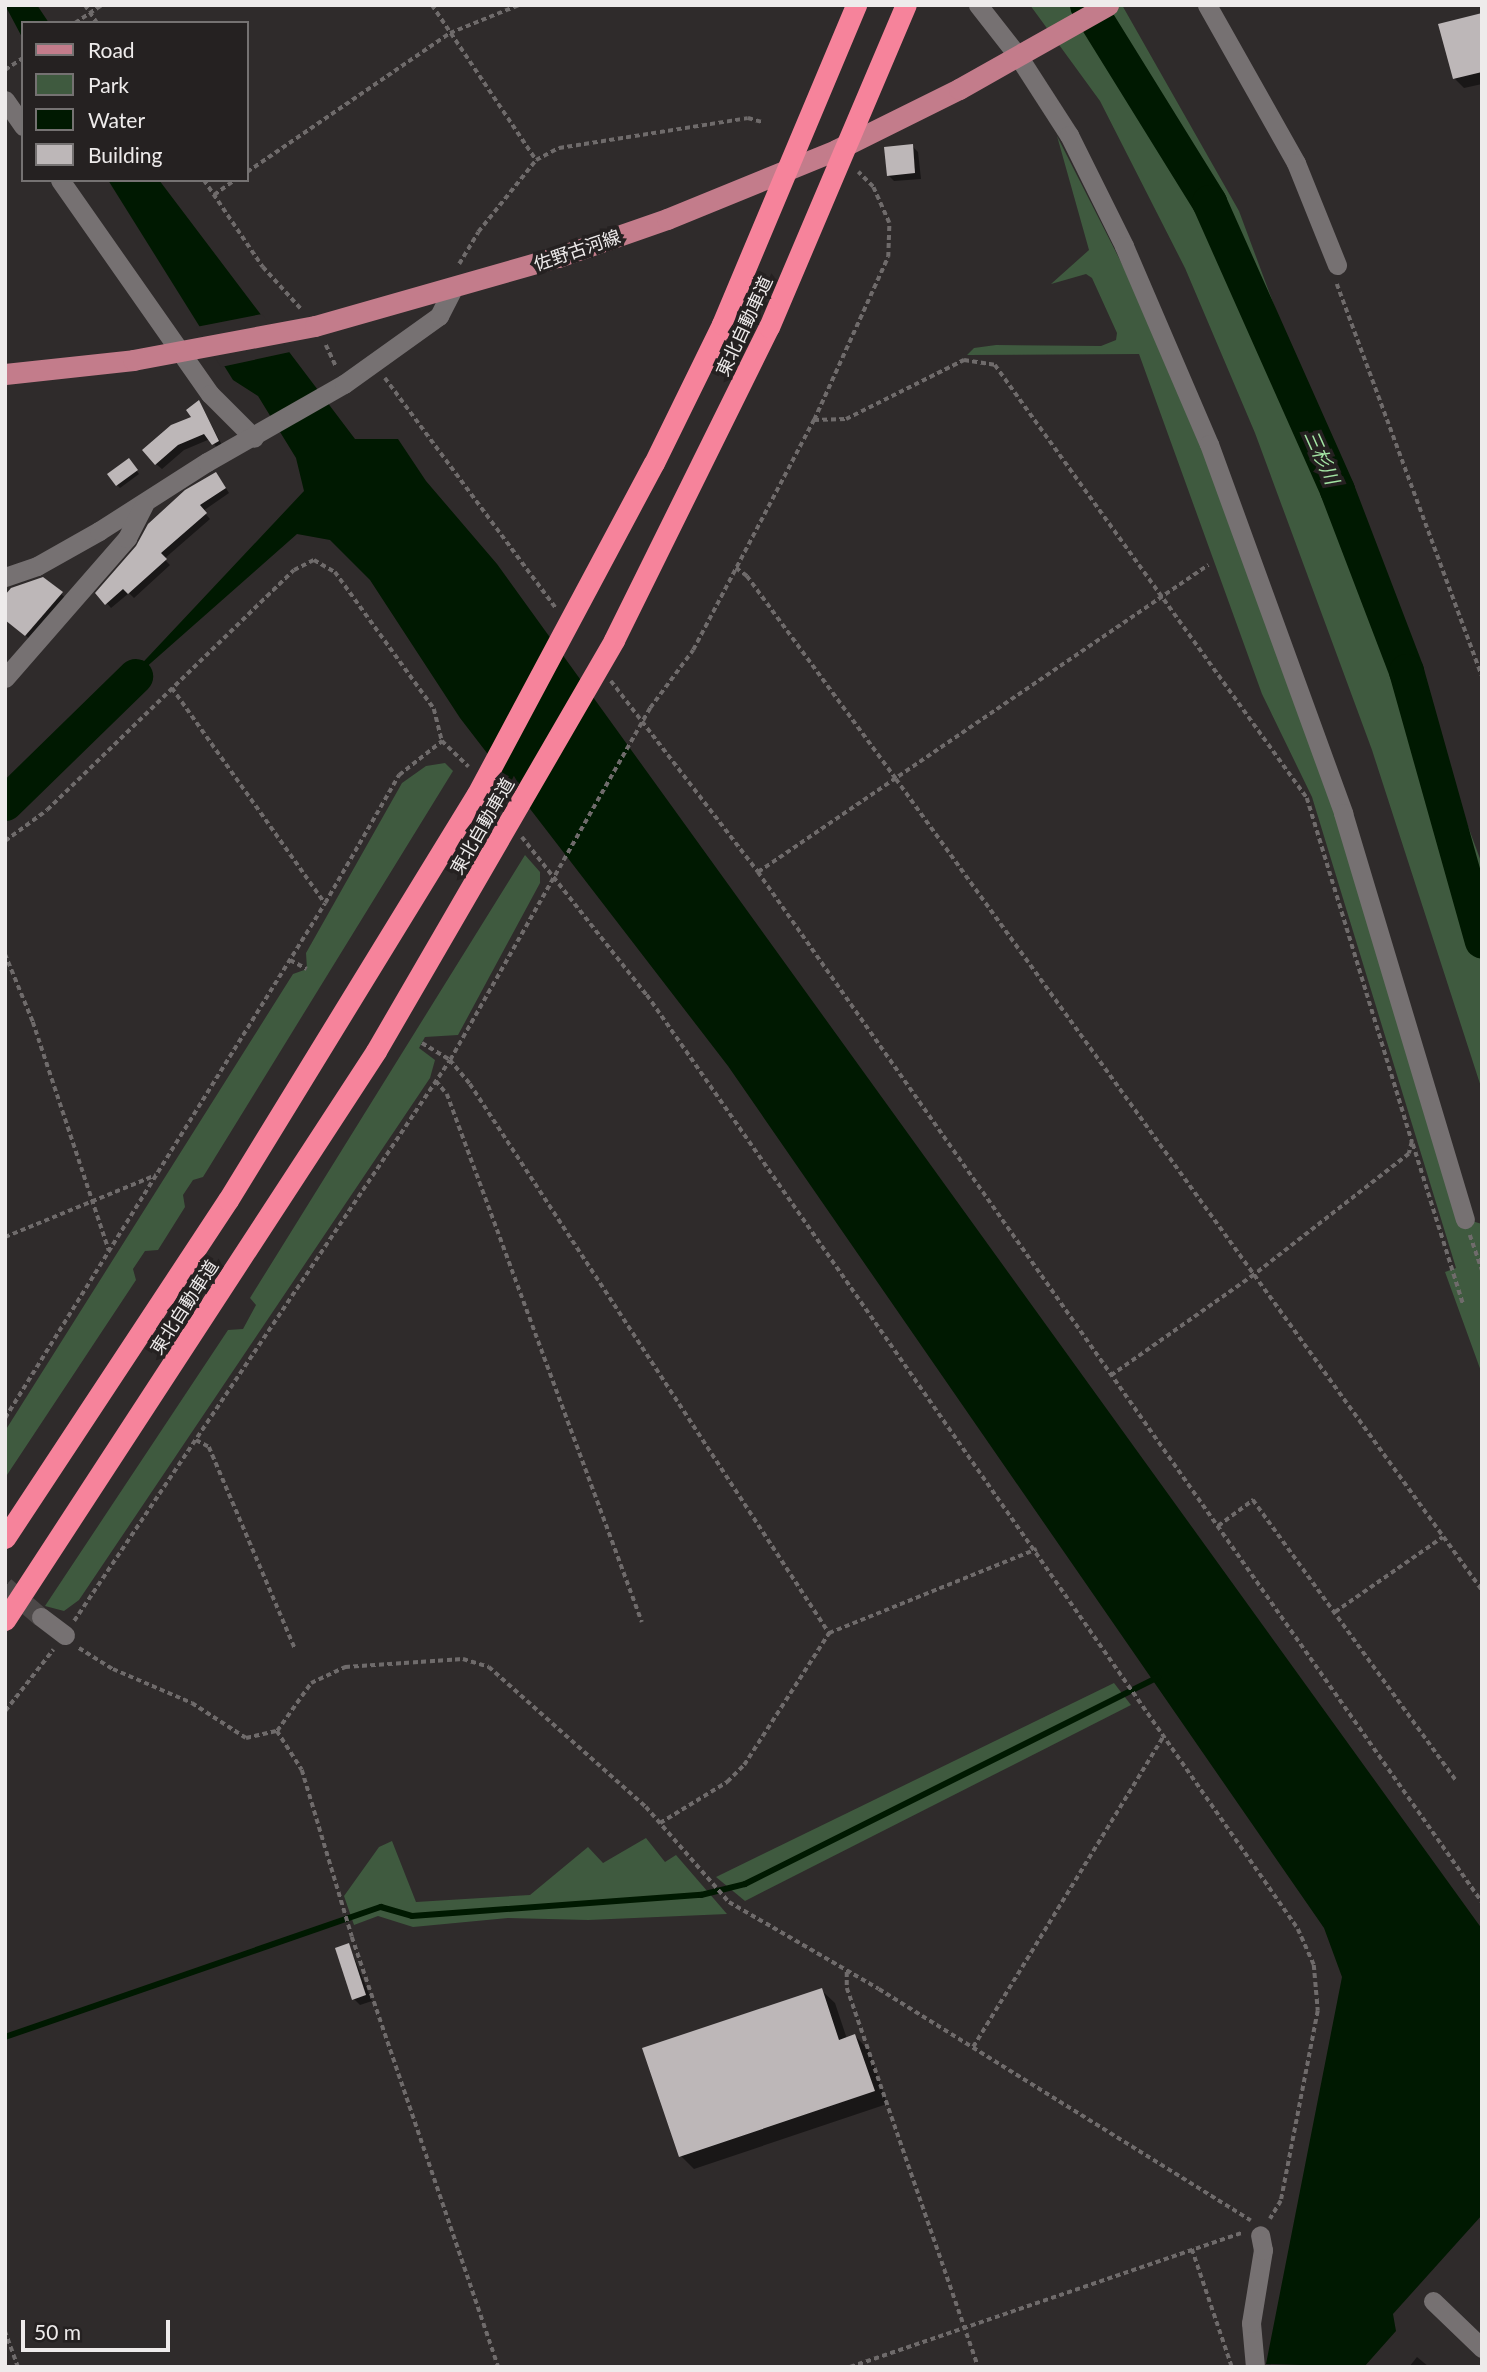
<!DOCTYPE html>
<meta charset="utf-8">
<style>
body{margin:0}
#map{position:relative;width:1487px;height:2372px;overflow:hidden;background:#2f2b2b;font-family:Lato,"Noto Sans JP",sans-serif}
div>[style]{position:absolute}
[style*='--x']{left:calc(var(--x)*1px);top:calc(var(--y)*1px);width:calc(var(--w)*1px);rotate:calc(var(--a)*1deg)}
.green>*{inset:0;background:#3f5a3f}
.water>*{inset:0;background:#001901}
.pier>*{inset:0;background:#2f2b2b}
.shadow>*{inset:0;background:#0007}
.stream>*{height:6px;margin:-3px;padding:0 3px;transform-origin:3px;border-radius:3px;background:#001901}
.river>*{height:35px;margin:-17.5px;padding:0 17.5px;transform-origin:17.5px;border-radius:17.5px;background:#001901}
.building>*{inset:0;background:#bdb7b8}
.minor-tunnel>*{height:19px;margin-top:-9.5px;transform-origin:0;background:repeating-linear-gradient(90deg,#4c4848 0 19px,transparent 0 29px)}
.path>*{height:3.5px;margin-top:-1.75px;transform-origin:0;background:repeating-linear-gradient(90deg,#6f6b6b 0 5px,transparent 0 8.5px)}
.minor>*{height:19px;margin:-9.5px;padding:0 9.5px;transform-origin:9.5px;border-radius:9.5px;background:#767172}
.major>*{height:21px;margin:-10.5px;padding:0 10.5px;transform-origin:10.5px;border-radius:10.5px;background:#c37c8b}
.highway>*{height:21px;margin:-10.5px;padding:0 10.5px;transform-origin:10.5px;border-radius:10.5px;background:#f6839b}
span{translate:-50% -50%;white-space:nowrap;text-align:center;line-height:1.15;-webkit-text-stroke:7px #252121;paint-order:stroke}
.street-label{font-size:18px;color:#eeebeb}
.water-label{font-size:19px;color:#a4e5a5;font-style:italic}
.frame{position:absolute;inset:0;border:7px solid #eeebeb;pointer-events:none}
.legend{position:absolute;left:21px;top:21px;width:228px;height:161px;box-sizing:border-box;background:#252121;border:2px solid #757272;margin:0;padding:9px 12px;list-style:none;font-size:21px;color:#eeebeb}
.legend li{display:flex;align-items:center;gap:14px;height:35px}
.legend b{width:35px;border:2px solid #757272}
.scale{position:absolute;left:21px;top:2320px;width:149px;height:32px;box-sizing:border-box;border:4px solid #eeebeb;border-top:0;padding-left:9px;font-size:21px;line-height:24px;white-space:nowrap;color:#eeebeb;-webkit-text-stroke:5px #252121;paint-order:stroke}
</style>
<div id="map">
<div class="green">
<i style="clip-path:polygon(1030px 5px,1122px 5px,1239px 211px,1482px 864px,1482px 1090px,1372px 750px,1255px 433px,1185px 268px,1100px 101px)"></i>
<i style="clip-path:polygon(1057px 136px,1124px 268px,1203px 446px,1332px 804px,1465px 1219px,1482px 1224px,1482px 1374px,1445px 1272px,1456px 1268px,1312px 797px,1262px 694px,1139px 354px,967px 355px,974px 348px,996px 345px,1101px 346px,1116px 340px,1117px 333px,1092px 278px,1086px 274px,1051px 284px,1089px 250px)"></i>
<i style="clip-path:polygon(445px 763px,453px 771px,203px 1177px,193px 1180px,183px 1195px,185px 1207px,158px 1250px,145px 1251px,133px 1269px,136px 1280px,5px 1478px,5px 1431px,293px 974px,307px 969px,306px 953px,402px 783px,426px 766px)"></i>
<i style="clip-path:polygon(525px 855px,540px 872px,540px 883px,458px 1035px,425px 1037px,419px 1048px,435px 1060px,430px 1078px,79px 1600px,64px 1611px,45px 1606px,228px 1330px,243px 1329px,256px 1305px,250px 1298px)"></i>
<i style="clip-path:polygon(1114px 1683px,1131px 1705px,745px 1901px,716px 1877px)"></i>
<i style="clip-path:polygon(646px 1838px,665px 1862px,676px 1855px,727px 1914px,588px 1920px,508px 1918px,413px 1927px,378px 1916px,354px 1925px,344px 1896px,379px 1847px,392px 1841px,416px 1902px,530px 1895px,588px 1847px,603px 1863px)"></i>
</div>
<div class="water">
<i style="clip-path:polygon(5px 5px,37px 5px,49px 23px,23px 23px,23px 39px)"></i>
<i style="clip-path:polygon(108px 180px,159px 180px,355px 439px,398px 439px,426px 481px,497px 564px,1482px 1929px,1482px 2215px,1393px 2314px,1396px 2331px,1364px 2367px,1266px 2364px,1342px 1977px,1324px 1928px,728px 1066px,460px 718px,370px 580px,330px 540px,297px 534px,101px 707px,304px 491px,296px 458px,258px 396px,233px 380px)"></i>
</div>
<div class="pier">
<i style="clip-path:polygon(262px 314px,290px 352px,221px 367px,196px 327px)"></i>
</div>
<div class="shadow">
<i style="clip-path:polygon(1482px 15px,1482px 84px,1464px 88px,1454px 78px)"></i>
<i style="clip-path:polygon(912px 146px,918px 152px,921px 179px,894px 181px,888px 175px)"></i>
<i style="clip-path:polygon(199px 402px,223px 447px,219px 450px,210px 439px,184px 450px,162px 469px,156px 464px,193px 417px)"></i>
<i style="clip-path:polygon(131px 463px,139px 474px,120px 488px,117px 485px)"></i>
<i style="clip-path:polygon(220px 479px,229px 493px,203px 511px,210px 519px,164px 559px,170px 565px,134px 598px,129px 593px,111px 608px,98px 593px)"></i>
<i style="clip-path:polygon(61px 594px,71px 603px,36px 644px,5px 619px)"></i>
<i style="clip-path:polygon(349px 1945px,372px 2001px,360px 2005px,354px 1999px)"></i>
<i style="clip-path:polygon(821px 1990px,835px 2003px,847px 2039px,855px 2036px,868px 2049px,887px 2104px,694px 2169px,681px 2156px)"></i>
<i style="clip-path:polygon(1417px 2357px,1429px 2367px,1409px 2367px)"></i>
</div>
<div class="stream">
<i style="--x:5;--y:2037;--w:398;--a:-19.1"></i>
<i style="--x:381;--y:1907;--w:32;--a:16"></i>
<i style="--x:412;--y:1916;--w:290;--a:-4.2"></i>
<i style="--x:701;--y:1895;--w:45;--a:-14"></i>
<i style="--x:745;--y:1884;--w:462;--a:-26.6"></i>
</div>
<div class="river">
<i style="--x:1087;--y:5;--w:232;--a:58.2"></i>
<i style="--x:1209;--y:202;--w:315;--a:66"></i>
<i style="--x:1337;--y:490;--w:194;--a:69.1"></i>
<i style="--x:1406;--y:671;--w:280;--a:74.3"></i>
<i style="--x:5;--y:803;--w:182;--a:-44.3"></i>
</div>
<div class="building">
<i style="clip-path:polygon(1482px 13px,1482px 72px,1453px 79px,1438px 24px)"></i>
<i style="clip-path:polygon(913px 144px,915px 173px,887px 176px,884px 147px)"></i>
<i style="clip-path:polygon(199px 400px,219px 441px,212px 445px,204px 434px,178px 445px,155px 465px,142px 450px,171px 425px,191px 417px,186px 410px)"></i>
<i style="clip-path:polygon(129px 458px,138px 470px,116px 486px,107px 474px)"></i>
<i style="clip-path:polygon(216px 472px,226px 488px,200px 505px,207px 513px,161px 553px,167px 559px,128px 594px,123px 589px,105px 605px,95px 593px,136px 546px,148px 524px,185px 490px)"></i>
<i style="clip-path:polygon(43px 577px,63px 592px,25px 636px,5px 620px,5px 595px,11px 588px)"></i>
<i style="clip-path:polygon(349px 1943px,366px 1995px,352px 2000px,335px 1948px)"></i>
<i style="clip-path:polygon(822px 1988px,839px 2040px,855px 2034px,875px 2091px,679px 2157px,642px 2048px)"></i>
</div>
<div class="minor-tunnel">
<i style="--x:5;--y:1586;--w:48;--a:40.7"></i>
</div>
<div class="path">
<i style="--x:85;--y:5;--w:22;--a:56"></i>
<i style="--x:432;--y:5;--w:187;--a:56.1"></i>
<i style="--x:75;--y:23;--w:32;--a:-34"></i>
<i style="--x:5;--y:70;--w:22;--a:-34"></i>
<i style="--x:247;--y:172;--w:246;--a:-34.4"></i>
<i style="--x:450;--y:33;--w:74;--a:-22.1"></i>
<i style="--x:204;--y:180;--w:105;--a:55.9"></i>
<i style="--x:263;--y:267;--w:58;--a:47.8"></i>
<i style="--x:214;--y:195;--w:26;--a:-36"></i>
<i style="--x:459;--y:264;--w:37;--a:-59"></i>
<i style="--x:478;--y:232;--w:92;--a:-51.1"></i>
<i style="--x:536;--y:160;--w:26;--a:-28"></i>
<i style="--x:559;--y:148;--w:191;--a:-9"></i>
<i style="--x:748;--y:118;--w:15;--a:16"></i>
<i style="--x:1337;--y:284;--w:417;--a:69.7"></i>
<i style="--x:326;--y:345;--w:23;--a:65"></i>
<i style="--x:385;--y:378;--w:287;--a:53.4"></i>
<i style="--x:814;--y:420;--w:32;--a:-2"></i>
<i style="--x:846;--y:419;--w:132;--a:-26.6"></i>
<i style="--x:964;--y:360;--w:31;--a:9"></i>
<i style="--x:995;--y:365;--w:534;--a:54.23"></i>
<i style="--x:1307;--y:798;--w:360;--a:73"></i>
<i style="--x:1412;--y:1142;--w:12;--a:104"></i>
<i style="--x:1409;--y:1154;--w:197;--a:142"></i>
<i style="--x:1254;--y:1275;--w:174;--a:144.8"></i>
<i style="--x:736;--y:568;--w:14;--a:36"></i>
<i style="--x:747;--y:576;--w:252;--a:53.7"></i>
<i style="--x:896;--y:779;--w:1001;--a:54.15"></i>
<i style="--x:611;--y:681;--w:241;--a:52.4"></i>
<i style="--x:758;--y:872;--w:1259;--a:54.9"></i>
<i style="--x:172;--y:688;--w:264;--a:54.6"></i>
<i style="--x:522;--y:837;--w:201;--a:51.7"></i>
<i style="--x:647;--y:995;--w:1138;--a:55.12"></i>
<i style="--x:1298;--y:1929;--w:39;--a:66"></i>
<i style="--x:1314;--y:1965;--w:46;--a:85"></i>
<i style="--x:1318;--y:2011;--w:194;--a:101"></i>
<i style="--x:1281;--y:2201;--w:21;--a:121"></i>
<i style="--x:5;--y:841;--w:52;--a:-36.4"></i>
<i style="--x:47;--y:810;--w:344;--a:-44.2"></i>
<i style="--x:294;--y:570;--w:22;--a:-27"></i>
<i style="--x:314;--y:560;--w:24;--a:30"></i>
<i style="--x:335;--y:572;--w:169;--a:54.1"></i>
<i style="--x:434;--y:709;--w:33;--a:76"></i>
<i style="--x:758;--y:872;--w:545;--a:-34.3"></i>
<i style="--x:5;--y:954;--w:74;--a:67.6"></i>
<i style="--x:33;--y:1022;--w:241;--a:71.6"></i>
<i style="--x:290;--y:960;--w:19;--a:28"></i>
<i style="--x:422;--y:1043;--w:33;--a:31"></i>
<i style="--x:450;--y:1060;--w:31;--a:50"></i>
<i style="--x:470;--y:1084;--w:656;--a:56.82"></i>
<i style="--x:436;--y:1081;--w:17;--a:50"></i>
<i style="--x:447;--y:1094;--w:563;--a:69.73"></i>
<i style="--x:1413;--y:1144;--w:168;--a:72.6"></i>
<i style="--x:1470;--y:1235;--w:37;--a:71"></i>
<i style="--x:5;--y:1237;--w:163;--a:-22.3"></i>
<i style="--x:5;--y:1418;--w:606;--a:-58.14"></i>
<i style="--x:325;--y:903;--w:148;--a:-60"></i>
<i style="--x:399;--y:775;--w:55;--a:-38.3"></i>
<i style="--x:442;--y:741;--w:37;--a:44"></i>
<i style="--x:196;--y:1440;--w:15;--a:28"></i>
<i style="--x:209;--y:1447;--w:220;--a:66.9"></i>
<i style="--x:1218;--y:1526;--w:44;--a:-36.6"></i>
<i style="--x:1253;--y:1500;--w:346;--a:54.1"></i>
<i style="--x:1335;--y:1612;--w:131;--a:-34.8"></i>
<i style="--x:74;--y:1621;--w:675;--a:-56.17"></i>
<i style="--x:450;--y:1060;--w:405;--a:-60.4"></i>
<i style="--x:650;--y:708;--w:72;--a:-53.4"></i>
<i style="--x:693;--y:650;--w:260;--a:-62.3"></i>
<i style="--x:814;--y:420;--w:179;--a:-65.6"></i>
<i style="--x:888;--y:257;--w:34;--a:-88"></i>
<i style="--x:889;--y:223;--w:39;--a:-114"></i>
<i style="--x:873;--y:187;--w:21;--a:-135"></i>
<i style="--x:79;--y:1648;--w:40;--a:32"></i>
<i style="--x:113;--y:1669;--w:86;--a:23.3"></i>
<i style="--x:192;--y:1703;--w:64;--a:32.9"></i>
<i style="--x:246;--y:1738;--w:32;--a:-13"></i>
<i style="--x:277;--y:1731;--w:59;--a:-54.7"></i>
<i style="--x:311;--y:1683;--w:38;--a:-25"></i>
<i style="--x:345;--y:1667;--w:118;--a:-3.9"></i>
<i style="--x:463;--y:1659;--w:27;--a:17"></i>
<i style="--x:489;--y:1667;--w:210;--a:41.7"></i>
<i style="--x:646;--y:1807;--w:126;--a:48.9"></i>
<i style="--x:729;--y:1902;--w:173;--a:30.1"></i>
<i style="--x:879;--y:1989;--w:438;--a:31.9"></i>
<i style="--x:5;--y:1711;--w:78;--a:-51.8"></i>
<i style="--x:277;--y:1731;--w:46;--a:57.3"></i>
<i style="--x:302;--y:1770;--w:174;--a:73.3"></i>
<i style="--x:352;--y:1937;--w:454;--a:71.2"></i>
<i style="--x:660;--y:1823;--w:79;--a:-31.5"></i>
<i style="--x:727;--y:1782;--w:24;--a:-45"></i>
<i style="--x:744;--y:1765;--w:157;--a:-57.2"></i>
<i style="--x:829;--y:1633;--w:224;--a:-22"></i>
<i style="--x:847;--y:1972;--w:16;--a:90"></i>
<i style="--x:847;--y:1988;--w:401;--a:70.9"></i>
<i style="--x:973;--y:2047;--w:364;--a:-58.5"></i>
<i style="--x:1192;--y:2249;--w:125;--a:71.3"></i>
<i style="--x:5;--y:2331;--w:38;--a:70"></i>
<i style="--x:850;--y:2367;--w:414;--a:-18.9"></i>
</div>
<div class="minor">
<i style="--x:978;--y:5;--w:65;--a:51.9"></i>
<i style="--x:1018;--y:56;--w:94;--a:57.2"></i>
<i style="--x:1069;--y:135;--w:124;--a:63.6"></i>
<i style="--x:1124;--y:246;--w:215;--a:66.8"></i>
<i style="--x:1209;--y:444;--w:393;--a:70"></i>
<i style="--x:1343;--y:813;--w:424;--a:73.3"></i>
<i style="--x:1207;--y:5;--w:181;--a:60.6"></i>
<i style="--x:1296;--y:163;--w:110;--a:68.1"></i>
<i style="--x:5;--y:100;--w:32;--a:55"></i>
<i style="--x:60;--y:180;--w:261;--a:55"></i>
<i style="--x:210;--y:394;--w:62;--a:45"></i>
<i style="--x:5;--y:577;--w:34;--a:-19"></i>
<i style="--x:37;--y:566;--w:71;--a:-29.4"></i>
<i style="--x:99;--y:531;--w:128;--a:-32.6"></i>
<i style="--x:207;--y:462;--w:158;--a:-29.7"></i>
<i style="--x:344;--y:384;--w:117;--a:-35.6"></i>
<i style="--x:439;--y:316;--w:29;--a:-63"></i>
<i style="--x:5;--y:678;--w:186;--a:-48.9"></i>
<i style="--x:127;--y:538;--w:37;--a:-63"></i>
<i style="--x:41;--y:1617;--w:30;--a:37"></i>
<i style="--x:1433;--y:2301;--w:68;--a:43.8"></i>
<i style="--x:1255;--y:2367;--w:44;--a:-95.2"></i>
<i style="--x:1251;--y:2323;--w:74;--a:-80.7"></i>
<i style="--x:1263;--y:2250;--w:15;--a:-101"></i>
</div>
<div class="major">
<i style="--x:5;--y:374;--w:129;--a:-6.2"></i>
<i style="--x:133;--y:360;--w:185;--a:-10.6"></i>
<i style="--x:315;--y:326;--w:253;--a:-15.9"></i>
<i style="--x:558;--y:257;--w:115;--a:-19.2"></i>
<i style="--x:667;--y:219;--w:183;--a:-22.2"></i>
<i style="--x:836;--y:150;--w:137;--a:-26.4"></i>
<i style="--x:959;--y:89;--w:171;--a:-29.4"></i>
</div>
<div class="highway">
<i style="--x:5;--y:1538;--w:405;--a:-56.6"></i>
<i style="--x:228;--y:1200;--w:476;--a:-58.5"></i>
<i style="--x:477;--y:794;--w:375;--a:-61.9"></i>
<i style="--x:654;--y:463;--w:155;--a:-63.9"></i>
<i style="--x:722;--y:324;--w:346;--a:-67.2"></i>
<i style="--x:5;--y:1620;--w:679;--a:-56.89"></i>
<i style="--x:376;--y:1051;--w:475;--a:-59.9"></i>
<i style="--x:614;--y:640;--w:349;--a:-63.7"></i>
<i style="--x:769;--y:327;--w:350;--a:-67"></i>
</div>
<div class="street-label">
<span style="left:577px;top:250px;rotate:-19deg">佐野古河線</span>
<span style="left:744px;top:326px;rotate:-65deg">東北自動車道</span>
<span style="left:482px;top:826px;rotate:-60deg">東北自動車道</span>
<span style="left:184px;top:1307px;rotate:-57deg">東北自動車道</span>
</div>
<div class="water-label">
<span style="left:1322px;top:457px;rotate:66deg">三杉川</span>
</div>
<div class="frame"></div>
<ul class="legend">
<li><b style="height:9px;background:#c37c8b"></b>Road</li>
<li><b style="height:19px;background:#3f5a3f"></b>Park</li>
<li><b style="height:19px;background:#001901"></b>Water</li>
<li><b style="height:19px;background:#bdb7b8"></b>Building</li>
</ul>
<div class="scale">50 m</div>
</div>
